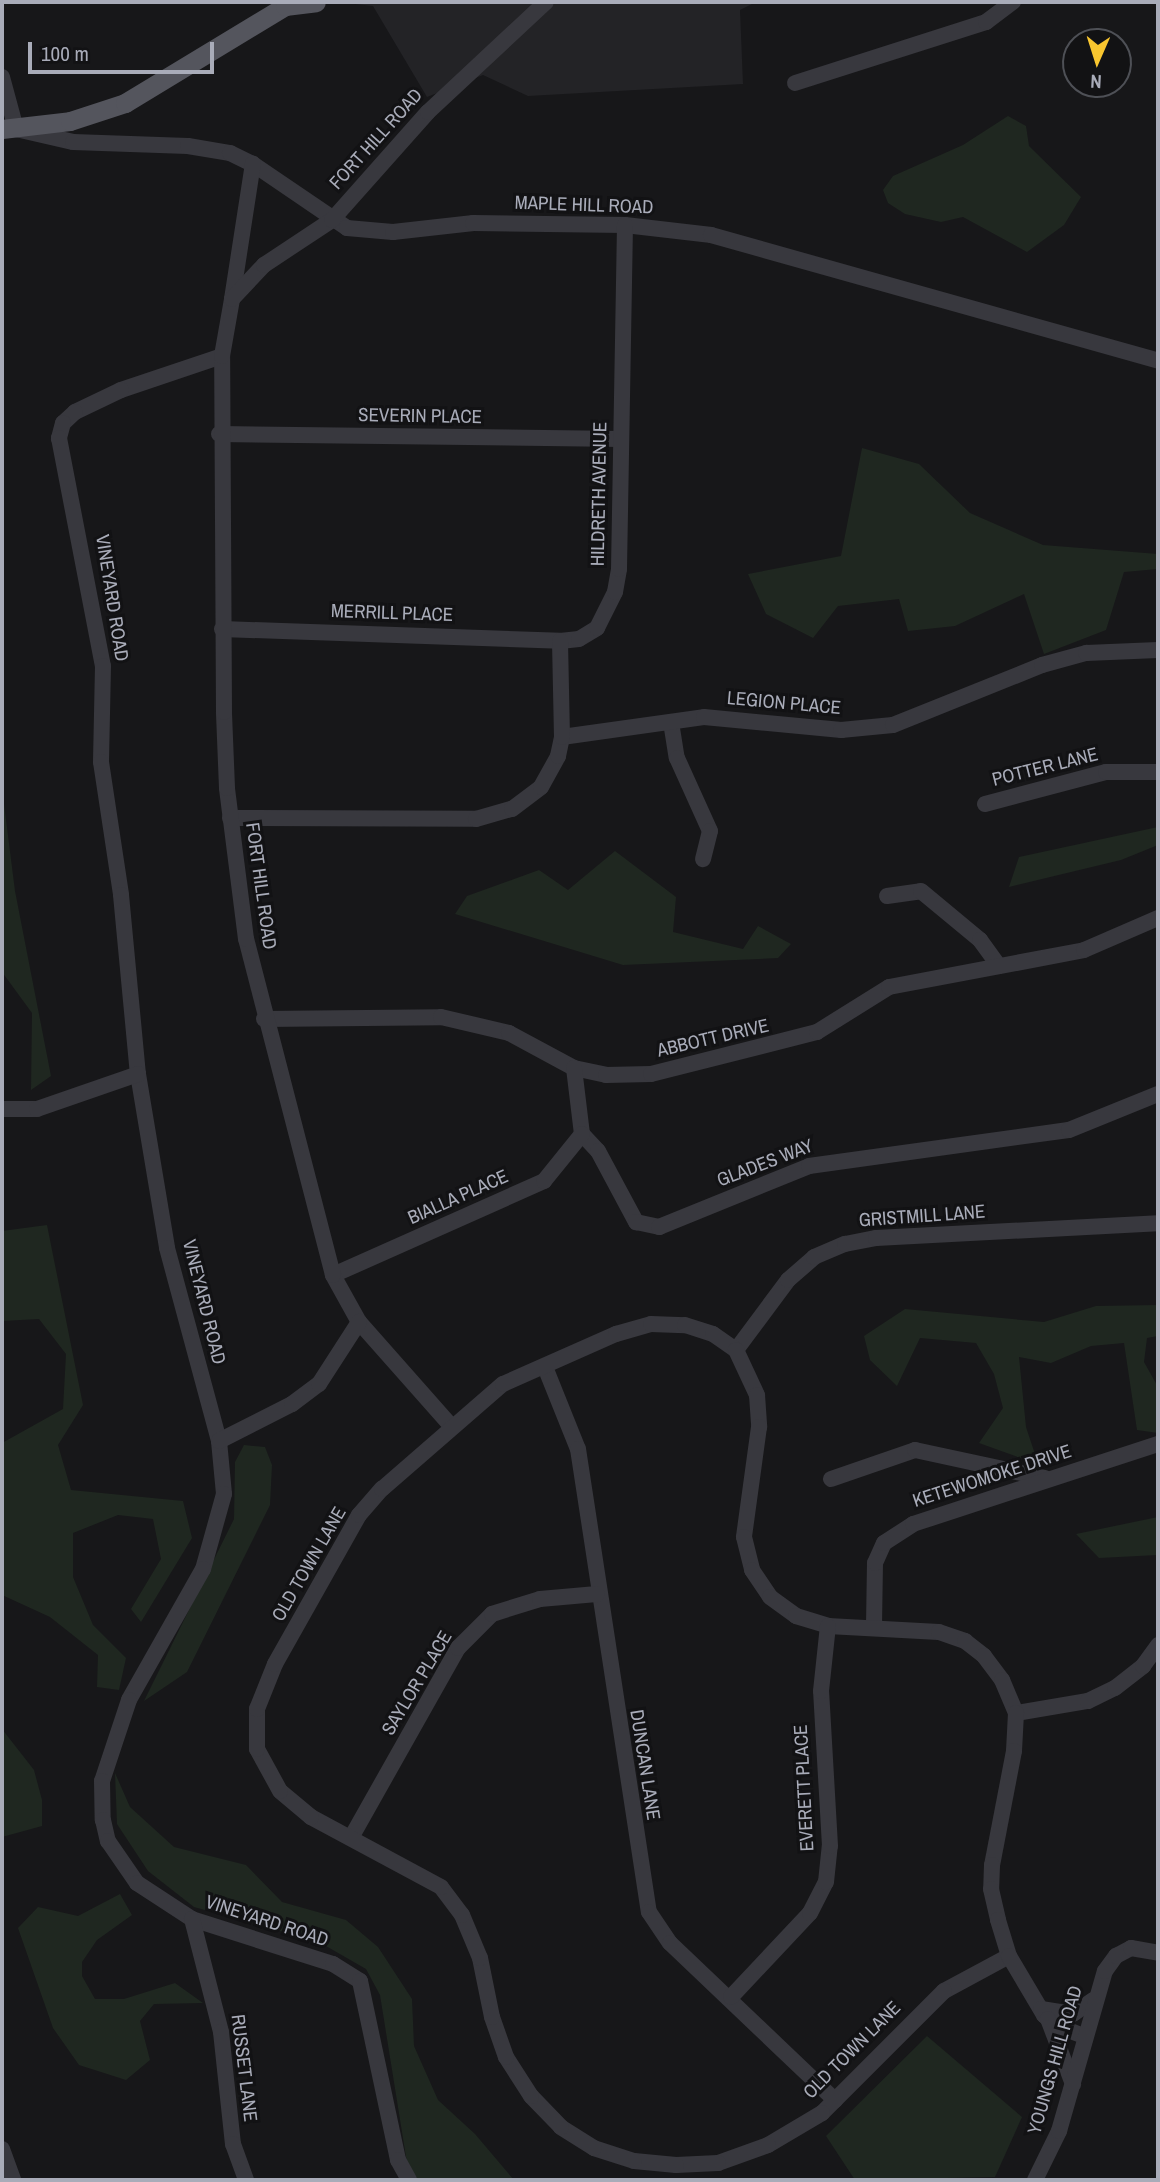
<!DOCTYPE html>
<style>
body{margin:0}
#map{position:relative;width:1160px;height:2182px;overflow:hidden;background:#171719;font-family:"Archivo Narrow",sans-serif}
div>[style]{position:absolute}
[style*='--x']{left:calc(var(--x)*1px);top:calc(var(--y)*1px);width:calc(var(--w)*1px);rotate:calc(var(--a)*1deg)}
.built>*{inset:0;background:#232326}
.green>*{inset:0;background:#1f2720}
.minor>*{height:16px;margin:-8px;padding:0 8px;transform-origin:8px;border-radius:8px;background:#38383e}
.major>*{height:19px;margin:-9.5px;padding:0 9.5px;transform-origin:9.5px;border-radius:9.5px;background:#54555d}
span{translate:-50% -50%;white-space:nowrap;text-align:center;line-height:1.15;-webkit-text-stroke:6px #121214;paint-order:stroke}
.street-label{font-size:19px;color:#a9acb9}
.frame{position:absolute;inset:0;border:4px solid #a9acb9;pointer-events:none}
.north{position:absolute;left:1062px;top:28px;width:70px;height:70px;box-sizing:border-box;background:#121214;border:2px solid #4e5056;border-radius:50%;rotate:183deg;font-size:19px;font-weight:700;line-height:28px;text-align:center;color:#a9acb9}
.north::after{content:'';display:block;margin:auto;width:24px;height:32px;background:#f9c62f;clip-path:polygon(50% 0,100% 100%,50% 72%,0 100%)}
.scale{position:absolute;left:28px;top:42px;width:186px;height:32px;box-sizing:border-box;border:4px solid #a9acb9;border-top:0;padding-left:9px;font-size:21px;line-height:24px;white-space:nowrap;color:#a9acb9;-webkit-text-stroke:5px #121214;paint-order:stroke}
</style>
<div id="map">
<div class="built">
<i style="clip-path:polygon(337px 2px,756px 2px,740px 10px,743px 84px,528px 96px,483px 75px,427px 97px,373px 6px)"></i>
</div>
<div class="green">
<i style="clip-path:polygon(1008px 116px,1026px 126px,1029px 146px,1081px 197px,1064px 225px,1027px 252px,963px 217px,941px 222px,905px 214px,888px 203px,883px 190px,893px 176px,963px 145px)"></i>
<i style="clip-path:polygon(862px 448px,919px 464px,970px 513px,1043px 545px,1158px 554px,1158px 569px,1124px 572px,1106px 630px,1044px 654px,1024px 594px,955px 626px,908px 631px,899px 599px,838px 606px,813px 638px,766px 614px,748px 574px,841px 556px)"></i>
<i style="clip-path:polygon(2px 788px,15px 891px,51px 1076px,31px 1090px,32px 1013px,2px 972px)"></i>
<i style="clip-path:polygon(1158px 827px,1158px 845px,1121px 860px,1009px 887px,1019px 857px)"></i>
<i style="clip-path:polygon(615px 851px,676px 897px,673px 932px,743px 949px,758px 926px,791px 944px,778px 958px,623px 965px,455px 914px,467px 896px,539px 870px,568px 890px)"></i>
<i style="clip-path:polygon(47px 1225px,83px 1405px,58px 1445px,71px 1490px,183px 1501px,192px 1538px,141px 1622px,131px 1609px,161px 1559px,153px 1519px,118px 1515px,73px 1533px,73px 1577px,93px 1625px,126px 1658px,119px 1690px,97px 1687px,98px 1655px,50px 1617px,2px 1595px,2px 1443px,63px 1409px,66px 1354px,39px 1319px,2px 1321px,2px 1231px)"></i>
<i style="clip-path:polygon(1158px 1305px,1158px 1336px,1147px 1338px,1144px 1362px,1158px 1387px,1158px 1433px,1137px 1430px,1124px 1343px,1091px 1346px,1051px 1363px,1019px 1357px,1026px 1427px,1037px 1460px,1026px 1460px,979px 1443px,1003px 1408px,994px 1374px,976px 1343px,920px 1338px,897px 1386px,870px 1360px,864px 1336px,905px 1309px,1044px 1322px,1096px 1306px)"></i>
<i style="clip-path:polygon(244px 1445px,265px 1447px,272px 1465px,270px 1505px,187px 1672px,144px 1701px,234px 1519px,235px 1462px)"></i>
<i style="clip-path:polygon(1158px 1517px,1158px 1555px,1099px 1558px,1076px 1534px)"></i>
<i style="clip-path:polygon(2px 1729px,34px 1770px,42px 1800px,42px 1826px,2px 1837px)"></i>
<i style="clip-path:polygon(115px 1773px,130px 1807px,174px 1847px,246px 1865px,282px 1902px,346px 1920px,378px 1947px,412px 1999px,414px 2046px,438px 2100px,475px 2134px,514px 2180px,418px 2180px,407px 2163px,380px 1995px,366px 1969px,319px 1942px,194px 1907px,148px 1871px,117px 1824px)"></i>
<i style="clip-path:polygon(120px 1894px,132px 1915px,97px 1940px,82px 1962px,82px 1976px,95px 1999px,124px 1999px,175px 1983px,203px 2003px,154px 2004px,140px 2021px,150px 2060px,126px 2080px,79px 2065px,53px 2028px,18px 1928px,38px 1907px,78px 1916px)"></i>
<i style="clip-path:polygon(927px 2036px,1022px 2117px,995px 2177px,855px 2180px,826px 2136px)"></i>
</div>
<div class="minor">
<i style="--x:2;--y:77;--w:54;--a:74.9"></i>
<i style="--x:16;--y:129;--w:58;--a:12.8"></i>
<i style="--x:73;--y:142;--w:115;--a:2"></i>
<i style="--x:188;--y:146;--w:43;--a:9.5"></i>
<i style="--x:230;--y:153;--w:25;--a:26"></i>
<i style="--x:253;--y:164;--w:114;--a:34.2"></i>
<i style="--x:347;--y:228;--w:46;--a:5"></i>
<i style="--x:393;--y:232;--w:81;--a:-6.4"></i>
<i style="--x:473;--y:223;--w:152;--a:0.8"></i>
<i style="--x:625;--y:225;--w:87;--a:6.6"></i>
<i style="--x:711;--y:235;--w:464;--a:15.7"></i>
<i style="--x:795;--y:83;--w:201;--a:-17.7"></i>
<i style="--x:986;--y:22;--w:34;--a:-37"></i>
<i style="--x:232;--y:299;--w:137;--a:-81.2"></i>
<i style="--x:222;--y:356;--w:107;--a:161.4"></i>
<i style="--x:121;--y:390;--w:51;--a:154.4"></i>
<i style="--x:75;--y:412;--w:16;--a:137"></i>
<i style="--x:63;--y:423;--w:16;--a:105"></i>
<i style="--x:59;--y:438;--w:232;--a:79.1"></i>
<i style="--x:103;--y:666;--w:96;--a:91.2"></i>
<i style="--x:101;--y:762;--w:134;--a:81.4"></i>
<i style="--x:121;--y:895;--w:180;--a:84.6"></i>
<i style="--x:138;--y:1074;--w:176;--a:80.5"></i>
<i style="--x:167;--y:1248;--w:200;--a:74.9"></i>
<i style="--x:219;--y:1441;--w:53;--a:84.6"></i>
<i style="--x:224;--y:1494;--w:78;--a:105.6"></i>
<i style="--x:203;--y:1569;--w:150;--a:119.5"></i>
<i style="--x:129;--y:1700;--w:85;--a:108.4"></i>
<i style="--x:102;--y:1781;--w:39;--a:89"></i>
<i style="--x:103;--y:1820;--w:22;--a:77"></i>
<i style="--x:108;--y:1841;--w:51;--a:55.4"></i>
<i style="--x:137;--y:1883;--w:66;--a:33.2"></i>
<i style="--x:192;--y:1919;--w:148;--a:17.7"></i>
<i style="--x:333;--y:1964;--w:32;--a:32"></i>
<i style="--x:360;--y:1981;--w:183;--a:78"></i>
<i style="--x:398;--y:2160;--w:23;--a:61"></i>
<i style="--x:219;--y:434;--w:402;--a:0.7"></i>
<i style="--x:222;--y:629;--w:338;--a:2"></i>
<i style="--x:560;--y:641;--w:19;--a:-6"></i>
<i style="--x:579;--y:639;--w:21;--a:-31"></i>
<i style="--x:597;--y:628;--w:40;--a:-63.4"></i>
<i style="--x:615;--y:592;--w:23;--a:-80"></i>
<i style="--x:619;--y:569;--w:344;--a:-89"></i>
<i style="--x:671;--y:722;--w:36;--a:81"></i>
<i style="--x:677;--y:758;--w:80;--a:65.7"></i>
<i style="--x:710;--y:831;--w:29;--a:104"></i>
<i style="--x:562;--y:737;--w:143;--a:-8"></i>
<i style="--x:704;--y:717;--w:138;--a:5.4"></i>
<i style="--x:841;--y:730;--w:52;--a:-5.5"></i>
<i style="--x:893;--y:725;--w:161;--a:-21.9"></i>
<i style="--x:1042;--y:665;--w:46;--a:-15.3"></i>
<i style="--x:1086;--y:653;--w:72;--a:-2.4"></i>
<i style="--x:985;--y:804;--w:125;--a:-14.8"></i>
<i style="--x:1106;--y:772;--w:52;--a:0"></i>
<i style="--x:230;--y:818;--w:246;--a:0.2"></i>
<i style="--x:476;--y:819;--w:37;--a:-16"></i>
<i style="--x:512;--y:809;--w:36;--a:-37"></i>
<i style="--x:541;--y:787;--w:35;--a:-61"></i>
<i style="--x:558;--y:756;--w:19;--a:-78"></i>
<i style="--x:562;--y:737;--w:96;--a:-91.2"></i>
<i style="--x:887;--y:896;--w:34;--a:-8"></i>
<i style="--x:921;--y:891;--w:77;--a:39.7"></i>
<i style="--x:980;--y:940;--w:32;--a:54"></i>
<i style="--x:264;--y:1019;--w:177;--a:-0.6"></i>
<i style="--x:441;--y:1017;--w:70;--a:13.2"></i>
<i style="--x:509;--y:1033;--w:74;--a:28.3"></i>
<i style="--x:574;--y:1068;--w:33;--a:12"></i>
<i style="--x:606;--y:1075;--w:45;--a:-1.3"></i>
<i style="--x:651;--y:1074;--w:171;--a:-14.2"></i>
<i style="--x:817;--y:1032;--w:85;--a:-32"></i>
<i style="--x:889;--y:987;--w:198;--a:-10.7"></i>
<i style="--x:1084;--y:950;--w:81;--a:-23.4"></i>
<i style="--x:574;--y:1068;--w:66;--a:83.1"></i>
<i style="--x:582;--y:1134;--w:23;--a:47"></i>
<i style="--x:598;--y:1151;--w:81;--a:61.8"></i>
<i style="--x:636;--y:1222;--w:24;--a:12"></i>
<i style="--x:659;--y:1227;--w:162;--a:-22.1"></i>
<i style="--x:809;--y:1166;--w:262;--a:-7.9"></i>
<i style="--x:1069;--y:1130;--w:96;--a:-22"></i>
<i style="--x:2;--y:1109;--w:35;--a:0"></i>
<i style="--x:37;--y:1109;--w:107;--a:-19.1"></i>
<i style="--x:333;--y:1275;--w:231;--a:-24"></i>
<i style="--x:544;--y:1181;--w:60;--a:-51"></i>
<i style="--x:736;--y:1350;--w:87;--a:-53.4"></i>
<i style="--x:788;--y:1280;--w:35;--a:-41"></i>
<i style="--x:814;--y:1257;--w:34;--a:-23"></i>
<i style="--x:845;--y:1244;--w:32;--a:-11"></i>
<i style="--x:876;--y:1238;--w:282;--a:-3"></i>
<i style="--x:545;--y:1367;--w:88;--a:68.1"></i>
<i style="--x:578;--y:1449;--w:468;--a:81.3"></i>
<i style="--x:649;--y:1912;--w:37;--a:56"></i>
<i style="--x:670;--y:1943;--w:228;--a:43.6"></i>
<i style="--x:452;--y:1427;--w:140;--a:-131.5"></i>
<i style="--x:359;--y:1322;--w:54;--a:-119"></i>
<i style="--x:333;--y:1275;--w:347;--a:-104.5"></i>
<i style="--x:246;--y:939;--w:152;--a:-97.2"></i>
<i style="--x:227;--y:788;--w:76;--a:-92.3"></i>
<i style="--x:224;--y:712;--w:356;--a:-90.3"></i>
<i style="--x:222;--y:356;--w:58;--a:-80"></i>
<i style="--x:232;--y:299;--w:47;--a:-46.7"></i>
<i style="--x:264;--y:265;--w:82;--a:-33.5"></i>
<i style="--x:332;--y:220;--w:144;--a:-48.4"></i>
<i style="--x:428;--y:112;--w:161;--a:-43"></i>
<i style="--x:219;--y:1441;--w:82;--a:-26.9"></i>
<i style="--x:292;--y:1404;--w:34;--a:-37"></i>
<i style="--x:319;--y:1384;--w:74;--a:-57.2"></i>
<i style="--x:831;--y:1479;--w:89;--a:-19"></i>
<i style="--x:915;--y:1450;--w:133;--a:12.2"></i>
<i style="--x:874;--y:1626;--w:63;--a:-89.1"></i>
<i style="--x:875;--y:1563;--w:22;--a:-66"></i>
<i style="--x:884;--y:1543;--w:35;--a:-33"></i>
<i style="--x:913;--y:1524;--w:258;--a:-18.1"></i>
<i style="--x:1016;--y:1713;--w:73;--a:-9.5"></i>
<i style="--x:1088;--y:1701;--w:30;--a:-26"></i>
<i style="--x:1115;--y:1688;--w:36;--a:-38"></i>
<i style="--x:1143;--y:1666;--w:26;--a:-54"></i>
<i style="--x:352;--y:1836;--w:216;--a:-60.6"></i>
<i style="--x:458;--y:1648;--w:48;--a:-45"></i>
<i style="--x:492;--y:1614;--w:50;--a:-17.4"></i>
<i style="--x:540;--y:1599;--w:57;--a:-5"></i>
<i style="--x:192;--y:1919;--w:117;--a:75.6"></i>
<i style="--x:221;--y:2032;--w:113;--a:83.9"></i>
<i style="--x:233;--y:2144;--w:38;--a:70"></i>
<i style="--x:1009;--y:1956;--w:74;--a:151.7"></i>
<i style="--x:944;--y:1991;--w:173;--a:135"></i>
<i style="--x:822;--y:2113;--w:63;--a:149.3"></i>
<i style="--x:768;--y:2145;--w:53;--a:160.2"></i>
<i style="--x:718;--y:2163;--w:42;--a:177.3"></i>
<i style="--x:676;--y:2165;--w:42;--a:-174.6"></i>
<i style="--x:634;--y:2161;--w:42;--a:-162"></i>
<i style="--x:594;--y:2148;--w:39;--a:-148"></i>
<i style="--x:561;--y:2127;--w:43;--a:-134.1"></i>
<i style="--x:531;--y:2096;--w:46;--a:-122.7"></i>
<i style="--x:506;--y:2057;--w:42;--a:-109.3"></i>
<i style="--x:492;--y:2017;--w:60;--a:-101.5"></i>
<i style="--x:480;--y:1958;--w:47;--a:-112.7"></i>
<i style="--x:462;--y:1915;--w:35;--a:-127"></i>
<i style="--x:441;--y:1887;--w:148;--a:-151.7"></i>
<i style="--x:311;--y:1817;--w:40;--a:-140"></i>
<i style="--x:280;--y:1791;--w:48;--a:-118.7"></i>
<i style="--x:257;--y:1749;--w:40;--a:-90"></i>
<i style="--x:257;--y:1709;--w:48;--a:-68.2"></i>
<i style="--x:275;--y:1664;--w:171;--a:-60.6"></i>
<i style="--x:359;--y:1515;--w:35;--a:-49"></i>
<i style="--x:382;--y:1489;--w:160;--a:-41"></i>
<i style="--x:503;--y:1384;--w:124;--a:-23.9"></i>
<i style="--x:616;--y:1334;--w:36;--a:-16"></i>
<i style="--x:651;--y:1324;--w:34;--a:2"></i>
<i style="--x:685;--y:1325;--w:29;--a:18"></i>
<i style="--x:713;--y:1334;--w:28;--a:35"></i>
<i style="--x:736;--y:1350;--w:50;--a:65"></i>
<i style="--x:757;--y:1395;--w:32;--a:86"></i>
<i style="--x:759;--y:1427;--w:111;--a:97.8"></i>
<i style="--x:744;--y:1537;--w:34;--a:76"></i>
<i style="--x:752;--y:1570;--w:32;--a:56"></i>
<i style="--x:770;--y:1597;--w:32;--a:36"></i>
<i style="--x:796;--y:1616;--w:34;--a:17"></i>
<i style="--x:828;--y:1626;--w:111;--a:3.1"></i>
<i style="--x:939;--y:1632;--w:28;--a:19"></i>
<i style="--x:965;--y:1641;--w:24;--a:38"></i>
<i style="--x:984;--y:1656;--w:30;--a:53"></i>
<i style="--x:1002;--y:1680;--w:36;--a:67"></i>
<i style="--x:1016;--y:1713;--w:38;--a:93"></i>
<i style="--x:1014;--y:1751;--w:116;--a:100.9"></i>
<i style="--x:992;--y:1865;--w:24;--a:92"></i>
<i style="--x:991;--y:1889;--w:32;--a:77"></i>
<i style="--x:998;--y:1920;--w:38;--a:73"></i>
<i style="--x:1009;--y:1956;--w:69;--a:59.3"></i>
<i style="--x:1044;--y:2015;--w:15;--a:42"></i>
<i style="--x:1055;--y:2025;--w:31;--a:21"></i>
<i style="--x:731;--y:1997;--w:115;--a:-46.8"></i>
<i style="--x:810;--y:1913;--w:35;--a:-63"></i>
<i style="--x:826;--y:1882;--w:36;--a:-84"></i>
<i style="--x:830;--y:1846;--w:155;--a:-93.3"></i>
<i style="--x:821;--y:1691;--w:65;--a:-83.9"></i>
<i style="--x:1041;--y:2009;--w:32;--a:9"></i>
<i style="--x:1073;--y:2014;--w:24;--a:-35"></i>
<i style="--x:1048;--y:2019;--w:70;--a:69"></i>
<i style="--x:2;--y:2149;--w:33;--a:70"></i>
<i style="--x:1035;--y:2180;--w:55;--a:-63.9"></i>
<i style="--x:1059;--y:2131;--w:166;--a:-74"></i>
<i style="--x:1105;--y:1971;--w:19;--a:-54"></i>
<i style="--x:1116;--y:1956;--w:17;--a:-28"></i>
<i style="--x:1131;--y:1948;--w:27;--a:10"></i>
</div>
<div class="major">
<i style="--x:2;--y:129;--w:68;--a:-6.7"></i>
<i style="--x:70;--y:121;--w:58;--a:-18.1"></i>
<i style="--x:125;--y:103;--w:187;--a:-31.2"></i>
<i style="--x:285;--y:6;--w:31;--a:-7"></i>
</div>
<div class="street-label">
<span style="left:376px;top:139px;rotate:-48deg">FORT HILL ROAD</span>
<span style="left:584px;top:205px;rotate:2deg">MAPLE HILL ROAD</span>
<span style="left:420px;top:416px;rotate:1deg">SEVERIN PLACE</span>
<span style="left:599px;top:494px;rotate:-89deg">HILDRETH AVENUE</span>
<span style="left:112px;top:598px;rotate:81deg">VINEYARD ROAD</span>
<span style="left:392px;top:613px;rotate:2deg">MERRILL PLACE</span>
<span style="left:784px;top:703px;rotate:5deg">LEGION PLACE</span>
<span style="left:1045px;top:767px;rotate:-14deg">POTTER LANE</span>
<span style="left:261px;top:886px;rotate:82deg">FORT HILL ROAD</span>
<span style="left:713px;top:1038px;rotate:-13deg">ABBOTT DRIVE</span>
<span style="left:765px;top:1163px;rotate:-21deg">GLADES WAY</span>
<span style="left:458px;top:1197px;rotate:-24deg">BIALLA PLACE</span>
<span style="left:922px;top:1216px;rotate:-4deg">GRISTMILL LANE</span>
<span style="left:204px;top:1302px;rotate:76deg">VINEYARD ROAD</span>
<span style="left:992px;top:1476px;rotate:-18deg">KETEWOMOKE DRIVE</span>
<span style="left:309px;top:1564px;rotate:-60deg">OLD TOWN LANE</span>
<span style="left:417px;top:1683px;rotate:-59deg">SAYLOR PLACE</span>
<span style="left:645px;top:1765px;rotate:81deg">DUNCAN LANE</span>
<span style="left:804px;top:1788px;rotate:-93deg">EVERETT PLACE</span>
<span style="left:267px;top:1921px;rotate:18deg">VINEYARD ROAD</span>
<span style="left:852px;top:2050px;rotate:-45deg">OLD TOWN LANE</span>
<span style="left:1055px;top:2060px;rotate:-74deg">YOUNGS HILL ROAD</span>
<span style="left:244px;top:2068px;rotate:83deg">RUSSET LANE</span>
</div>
<div class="frame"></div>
<div class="north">N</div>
<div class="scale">100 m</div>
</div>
